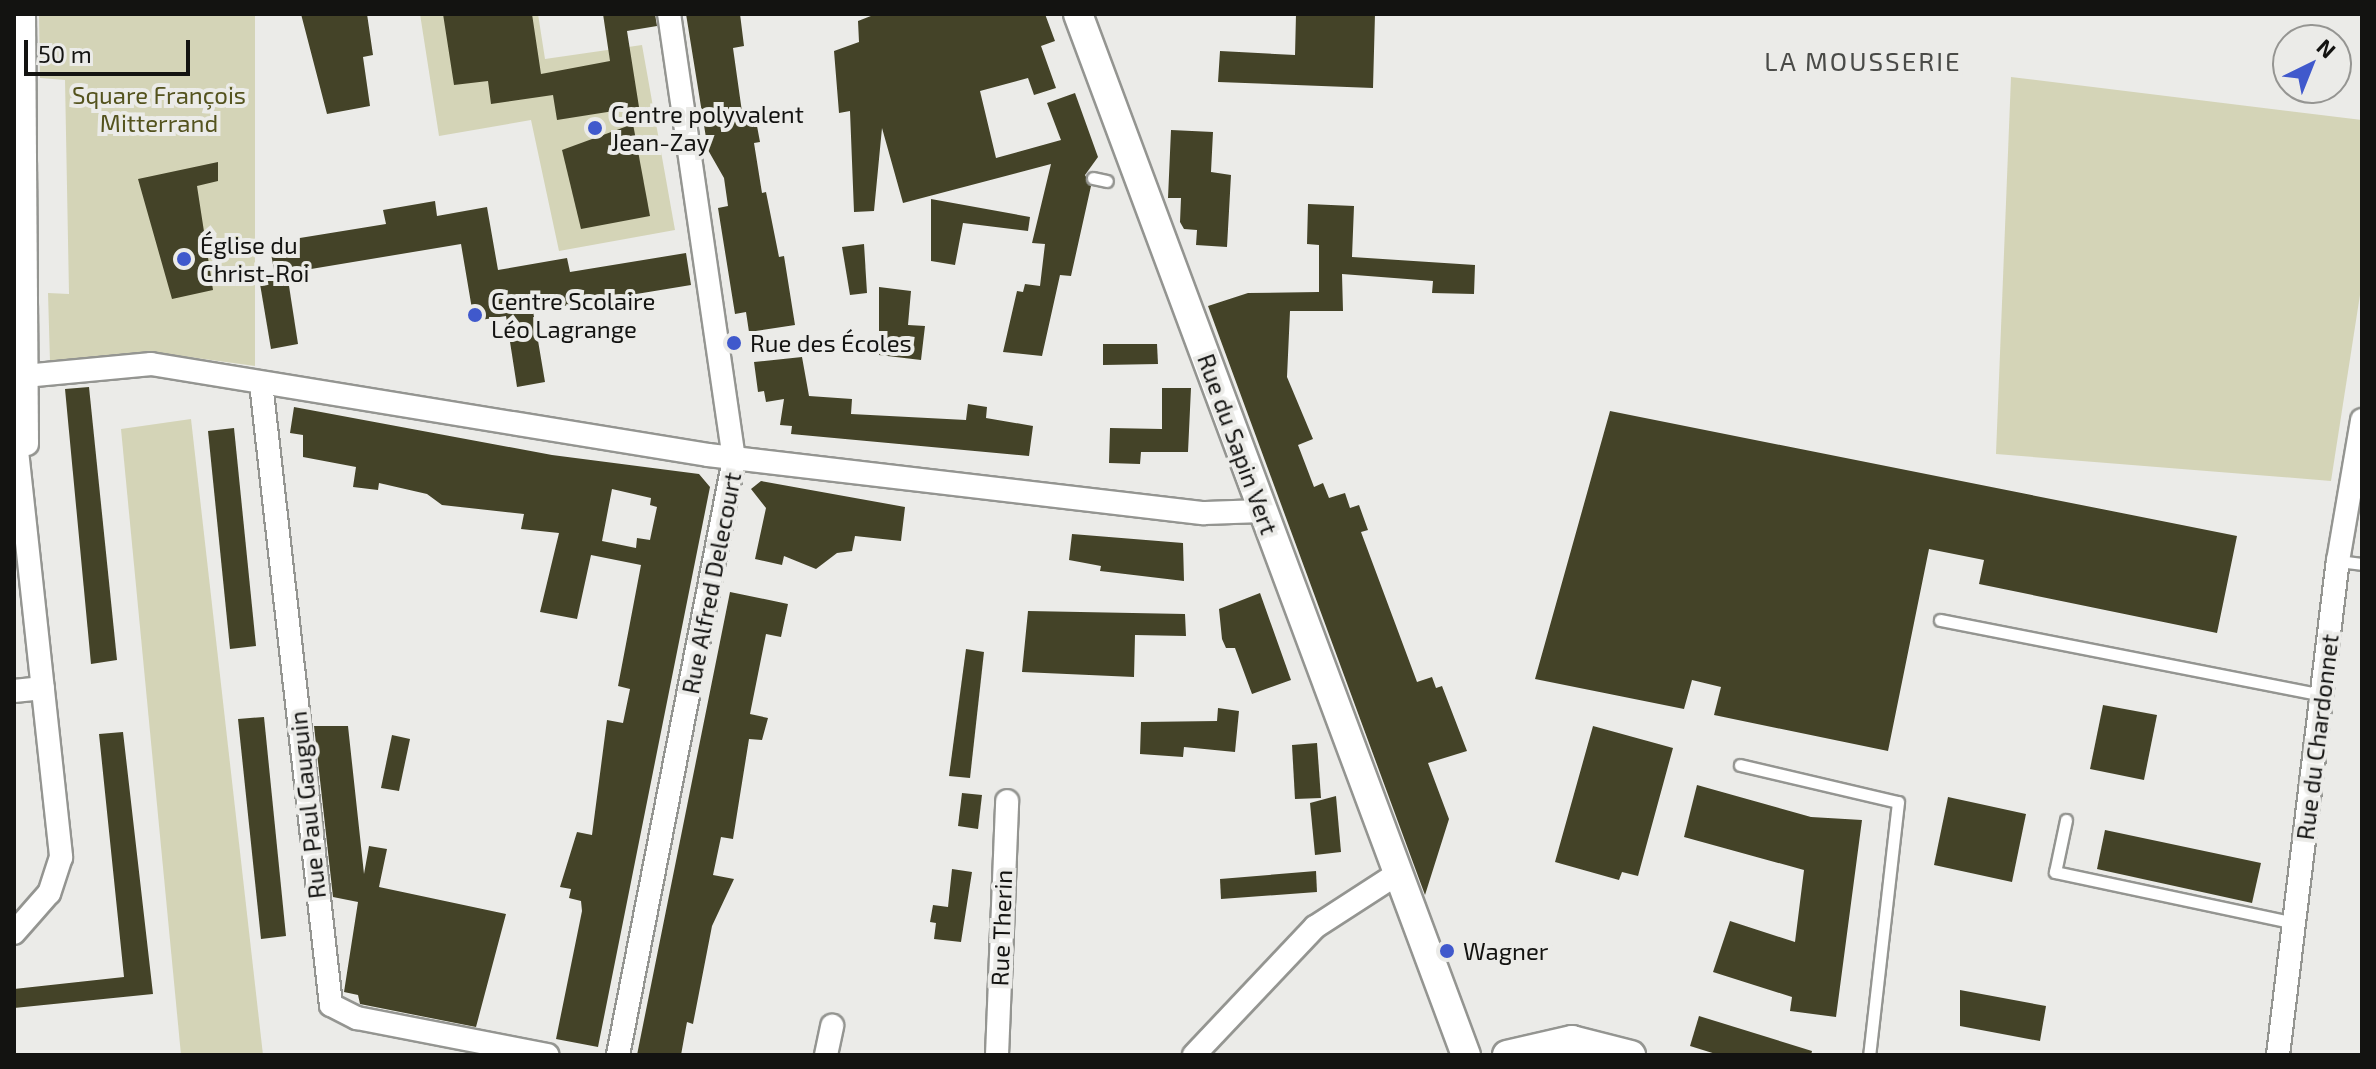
<!DOCTYPE html>
<meta charset="utf-8">
<style>
body{margin:0}
#map{position:relative;width:2376px;height:1069px;overflow:hidden;background:#ebebe8;font-family:"Exo 2",sans-serif}
div>[style]{position:absolute}
[style*='--x']{left:calc(var(--x)*1px);top:calc(var(--y)*1px);width:calc(var(--w)*1px);rotate:calc(var(--a)*1deg)}
.green>*{inset:0;background:#d4d4b7}
.building>*{inset:0;background:#444328}
.roads{filter:drop-shadow(2px 0 #949591) drop-shadow(-2px 0 #949591) drop-shadow(0 2px #949591) drop-shadow(0 -2px #949591)}
.service>*{height:11px;margin:-5.5px;padding:0 5.5px;transform-origin:5.5px;border-radius:5.5px;background:#fff}
.minor>*{height:22px;margin:-11px;padding:0 11px;transform-origin:11px;border-radius:11px;background:#fff}
.tertiary>*{height:28px;margin:-14px;padding:0 14px;transform-origin:14px;border-radius:14px;background:#fff}
.dots>*{width:22px;height:22px;translate:-50% -50%;box-sizing:border-box;border:4px solid #ebebe8;border-radius:50%}
span{translate:-50% -50%;white-space:nowrap;text-align:center;line-height:1.15;-webkit-text-stroke:8px #ebebe8;paint-order:stroke}
.park-label{font-size:24px;color:#54531e}
.poi-label{font-size:24px;color:#131311}
.left{translate:0 -50%;text-align:left}
.street-label{font-size:24px;color:#131311}
.neighbourhood-label{font-size:26px;color:#4a4b48;letter-spacing:2px}
.frame{position:absolute;inset:0;border:16px solid #131311;pointer-events:none}
.north{position:absolute;left:2272px;top:24px;width:80px;height:80px;box-sizing:border-box;background:#ebebe8;border:2px solid #959592;border-radius:50%;rotate:43deg;font-size:22px;font-weight:700;line-height:32px;text-align:center;color:#131311}
.north::after{content:'';display:block;margin:auto;width:28px;height:36px;background:#4059cc;clip-path:polygon(50% 0,100% 100%,50% 72%,0 100%)}
.scale{position:absolute;left:24px;top:40px;width:166px;height:36px;box-sizing:border-box;border:4px solid #131311;border-top:0;padding-left:10px;font-size:24px;line-height:28px;white-space:nowrap;color:#131311;-webkit-text-stroke:6px #ebebe8;paint-order:stroke}
</style>
<div id="map">
<div class="green">
<i style="clip-path:polygon(39px 14px,255px 14px,255px 366px,160px 353px,50px 362px,48px 293px,69px 294px,65px 80px,40px 78px)"></i>
<i style="clip-path:polygon(420px 14px,538px 14px,545px 59px,642px 45px,675px 230px,559px 251px,531px 120px,439px 136px)"></i>
<i style="clip-path:polygon(2011px 77px,2362px 120px,2362px 282px,2331px 481px,1996px 454px)"></i>
<i style="clip-path:polygon(191px 419px,263px 1055px,181px 1055px,121px 429px)"></i>
</div>
<div class="building">
<i style="clip-path:polygon(301px 14px,367px 14px,373px 55px,363px 57px,370px 106px,327px 114px)"></i>
<i style="clip-path:polygon(443px 14px,532px 14px,541px 74px,610px 61px,603px 14px,655px 14px,657px 26px,627px 31px,639px 107px,557px 120px,553px 95px,491px 104px,488px 81px,454px 85px)"></i>
<i style="clip-path:polygon(686px 14px,740px 14px,744px 46px,733px 48px,742px 112px,761px 109px,764px 125px,757px 126px,760px 142px,754px 143px,762px 193px,766px 192px,779px 257px,784px 256px,795px 325px,749px 332px,746px 312px,735px 314px,718px 208px,728px 206px,724px 178px,708px 150px)"></i>
<i style="clip-path:polygon(876px 14px,1045px 14px,1055px 41px,1041px 46px,1056px 88px,1034px 95px,1028px 78px,980px 91px,996px 158px,1061px 140px,1047px 103px,1075px 93px,1098px 157px,1085px 175px,1091px 186px,1071px 276px,1060px 275px,1042px 356px,1003px 352px,1017px 291px,1023px 292px,1025px 284px,1040px 286px,1045px 244px,1032px 243px,1051px 164px,903px 203px,882px 128px,874px 211px,854px 212px,850px 111px,839px 113px,834px 51px,859px 42px,858px 21px)"></i>
<i style="clip-path:polygon(1296px 14px,1375px 14px,1373px 88px,1218px 82px,1220px 51px,1295px 55px)"></i>
<i style="clip-path:polygon(633px 124px,650px 216px,581px 229px,562px 150px)"></i>
<i style="clip-path:polygon(1171px 130px,1213px 132px,1211px 172px,1231px 175px,1227px 247px,1196px 245px,1197px 230px,1184px 229px,1180px 222px,1181px 198px,1168px 198px)"></i>
<i style="clip-path:polygon(218px 162px,218px 181px,197px 186px,213px 290px,172px 299px,138px 179px)"></i>
<i style="clip-path:polygon(931px 199px,1030px 217px,1028px 231px,963px 223px,955px 265px,931px 261px)"></i>
<i style="clip-path:polygon(435px 201px,437px 216px,487px 207px,498px 270px,567px 258px,570px 272px,686px 253px,691px 285px,533px 311px,545px 382px,517px 387px,506px 316px,474px 321px,461px 244px,275px 275px,269px 243px,386px 224px,383px 210px)"></i>
<i style="clip-path:polygon(1308px 204px,1354px 206px,1352px 257px,1475px 265px,1474px 294px,1432px 293px,1433px 281px,1342px 274px,1343px 311px,1290px 311px,1287px 377px,1313px 439px,1298px 445px,1314px 487px,1323px 483px,1329px 498px,1345px 493px,1350px 508px,1359px 505px,1368px 530px,1361px 532px,1417px 682px,1432px 677px,1436px 688px,1442px 686px,1467px 751px,1428px 763px,1449px 819px,1425px 895px,1208px 306px,1248px 293px,1319px 292px,1319px 245px,1307px 244px)"></i>
<i style="clip-path:polygon(864px 244px,867px 293px,850px 295px,842px 247px)"></i>
<i style="clip-path:polygon(287px 273px,298px 344px,271px 349px,259px 278px)"></i>
<i style="clip-path:polygon(879px 287px,911px 291px,908px 325px,925px 326px,921px 360px,879px 355px)"></i>
<i style="clip-path:polygon(1103px 344px,1157px 344px,1158px 364px,1103px 365px)"></i>
<i style="clip-path:polygon(802px 357px,809px 396px,852px 399px,851px 414px,966px 420px,968px 404px,987px 407px,986px 418px,1033px 426px,1029px 456px,791px 434px,792px 426px,780px 425px,784px 399px,766px 402px,764px 391px,758px 392px,754px 362px)"></i>
<i style="clip-path:polygon(89px 387px,117px 660px,91px 664px,65px 389px)"></i>
<i style="clip-path:polygon(1162px 388px,1191px 388px,1188px 452px,1141px 452px,1140px 464px,1109px 463px,1110px 428px,1162px 429px)"></i>
<i style="clip-path:polygon(evenodd,294px 407px,552px 455px,699px 474px,710px 487px,598px 1047px,556px 1039px,582px 911px,581px 901px,569px 898px,571px 889px,560px 887px,577px 832px,592px 835px,607px 720px,623px 723px,630px 689px,618px 686px,641px 565px,591px 555px,577px 619px,540px 612px,559px 533px,521px 529px,524px 514px,442px 505px,427px 494px,379px 483px,378px 490px,353px 487px,356px 467px,303px 457px,303px 435px,290px 433px,294px 407px,612px 489px,651px 498px,650px 505px,657px 507px,650px 540px,637px 538px,636px 548px,602px 541px,612px 489px)"></i>
<i style="clip-path:polygon(1610px 411px,2237px 536px,2217px 633px,1979px 584px,1984px 560px,1929px 549px,1888px 751px,1714px 715px,1721px 687px,1692px 680px,1684px 709px,1535px 679px)"></i>
<i style="clip-path:polygon(234px 428px,256px 646px,230px 649px,208px 431px)"></i>
<i style="clip-path:polygon(761px 481px,905px 507px,901px 541px,855px 536px,852px 551px,837px 553px,816px 569px,784px 556px,782px 565px,755px 559px,766px 508px,751px 489px)"></i>
<i style="clip-path:polygon(1072px 534px,1183px 543px,1184px 581px,1100px 571px,1101px 566px,1069px 560px)"></i>
<i style="clip-path:polygon(730px 592px,788px 604px,781px 637px,766px 634px,750px 714px,768px 718px,762px 740px,749px 739px,733px 839px,721px 837px,713px 875px,734px 879px,712px 926px,693px 1024px,687px 1022px,681px 1055px,637px 1055px)"></i>
<i style="clip-path:polygon(1260px 593px,1291px 680px,1252px 694px,1235px 648px,1226px 648px,1222px 639px,1219px 609px)"></i>
<i style="clip-path:polygon(1028px 611px,1185px 614px,1186px 636px,1135px 635px,1134px 677px,1022px 672px)"></i>
<i style="clip-path:polygon(966px 649px,984px 652px,970px 778px,949px 776px)"></i>
<i style="clip-path:polygon(2103px 705px,2157px 715px,2144px 780px,2090px 769px)"></i>
<i style="clip-path:polygon(1218px 708px,1239px 711px,1235px 752px,1184px 747px,1183px 757px,1140px 754px,1141px 722px,1217px 721px)"></i>
<i style="clip-path:polygon(264px 717px,286px 936px,261px 939px,238px 719px)"></i>
<i style="clip-path:polygon(314px 726px,348px 726px,364px 874px,369px 846px,387px 849px,379px 887px,506px 914px,476px 1027px,360px 1004px,358px 995px,344px 992px,358px 902px,333px 897px)"></i>
<i style="clip-path:polygon(1593px 726px,1673px 748px,1638px 876px,1622px 872px,1619px 880px,1555px 862px)"></i>
<i style="clip-path:polygon(123px 732px,153px 994px,14px 1008px,14px 989px,124px 977px,99px 734px)"></i>
<i style="clip-path:polygon(392px 735px,410px 739px,399px 791px,381px 788px)"></i>
<i style="clip-path:polygon(1317px 743px,1321px 798px,1295px 799px,1292px 745px)"></i>
<i style="clip-path:polygon(1697px 785px,1811px 817px,1862px 820px,1836px 1017px,1790px 1011px,1792px 997px,1713px 972px,1730px 921px,1795px 942px,1804px 870px,1684px 837px)"></i>
<i style="clip-path:polygon(962px 793px,982px 795px,978px 829px,958px 826px)"></i>
<i style="clip-path:polygon(1336px 796px,1341px 852px,1315px 855px,1310px 803px)"></i>
<i style="clip-path:polygon(1948px 797px,2026px 814px,2012px 882px,1934px 865px)"></i>
<i style="clip-path:polygon(2105px 830px,2261px 863px,2252px 903px,2097px 869px)"></i>
<i style="clip-path:polygon(952px 869px,972px 872px,961px 942px,934px 939px,936px 923px,930px 922px,933px 905px,948px 907px)"></i>
<i style="clip-path:polygon(1316px 871px,1317px 892px,1221px 899px,1220px 879px)"></i>
<i style="clip-path:polygon(1960px 990px,2046px 1006px,2040px 1041px,1960px 1026px)"></i>
<i style="clip-path:polygon(1699px 1016px,1812px 1051px,1811px 1055px,1719px 1055px,1690px 1046px)"></i>
</div>
<div class="roads">
<div class="service">
<i style="--x:1093;--y:178;--w:14;--a:12"></i>
<i style="--x:2338;--y:561;--w:24;--a:7"></i>
<i style="--x:1940;--y:620;--w:389;--a:11.1"></i>
<i style="--x:1740;--y:765;--w:162;--a:13.2"></i>
<i style="--x:1898;--y:802;--w:255;--a:96.5"></i>
<i style="--x:2066;--y:820;--w:53;--a:101.9"></i>
<i style="--x:2055;--y:872;--w:244;--a:12"></i>
</div>
<div class="minor">
<i style="--x:24;--y:14;--w:430;--a:89.6"></i>
<i style="--x:14;--y:377;--w:138;--a:-5.4"></i>
<i style="--x:151;--y:364;--w:564;--a:9.28"></i>
<i style="--x:708;--y:455;--w:499;--a:6.7"></i>
<i style="--x:1204;--y:513;--w:58;--a:-2"></i>
<i style="--x:261;--y:383;--w:626;--a:83.58"></i>
<i style="--x:331;--y:1005;--w:29;--a:27"></i>
<i style="--x:357;--y:1018;--w:194;--a:11"></i>
<i style="--x:14;--y:423;--w:437;--a:83.8"></i>
<i style="--x:61;--y:857;--w:38;--a:108"></i>
<i style="--x:49;--y:893;--w:53;--a:131.2"></i>
<i style="--x:14;--y:691;--w:29;--a:-6"></i>
<i style="--x:618;--y:1055;--w:607;--a:-78.99"></i>
<i style="--x:734;--y:459;--w:450;--a:-98.3"></i>
<i style="--x:826;--y:1055;--w:30;--a:-78"></i>
<i style="--x:997;--y:1055;--w:254;--a:-87.7"></i>
<i style="--x:1194;--y:1055;--w:176;--a:-46.6"></i>
<i style="--x:1315;--y:927;--w:98;--a:-32.9"></i>
<i style="--x:2278;--y:1055;--w:498;--a:-83.1"></i>
<i style="--x:2338;--y:561;--w:143;--a:-80.3"></i>
</div>
<div class="tertiary">
<i style="--x:1078;--y:14;--w:1111;--a:69.56"></i>
<i style="--x:1507;--y:1055;--w:67;--a:-13"></i>
<i style="--x:1572;--y:1040;--w:61;--a:14.3"></i>
</div>
</div>
<div class="dots">
<i style="left:595px;top:128px;background:#4059cc"></i>
<i style="left:184px;top:259px;background:#4059cc"></i>
<i style="left:475px;top:315px;background:#4059cc"></i>
<i style="left:734px;top:343px;background:#4059cc"></i>
<i style="left:1447px;top:951px;background:#4059cc"></i>
</div>
<div class="park-label">
<span style="left:159px;top:109px">Square François<br>Mitterrand</span>
</div>
<div class="poi-label">
<span class="left" style="left:611px;top:128px">Centre polyvalent<br>Jean-Zay</span>
<span class="left" style="left:200px;top:259px">Église du<br>Christ-Roi</span>
<span class="left" style="left:491px;top:315px">Centre Scolaire<br>Léo Lagrange</span>
<span class="left" style="left:750px;top:343px">Rue des Écoles</span>
<span class="left" style="left:1463px;top:951px">Wagner</span>
</div>
<div class="street-label">
<span style="left:1238px;top:444px;rotate:70deg">Rue du Sapin Vert</span>
<span style="left:711px;top:583px;rotate:-79deg">Rue Alfred Delecourt</span>
<span style="left:2317px;top:737px;rotate:-83deg">Rue du Chardonnet</span>
<span style="left:307px;top:805px;rotate:-96deg">Rue Paul Gauguin</span>
<span style="left:1001px;top:928px;rotate:-88deg">Rue Therin</span>
</div>
<div class="neighbourhood-label">
<span style="left:1863px;top:61px">LA MOUSSERIE</span>
</div>
<div class="frame"></div>
<div class="north">N</div>
<div class="scale">50 m</div>
</div>
